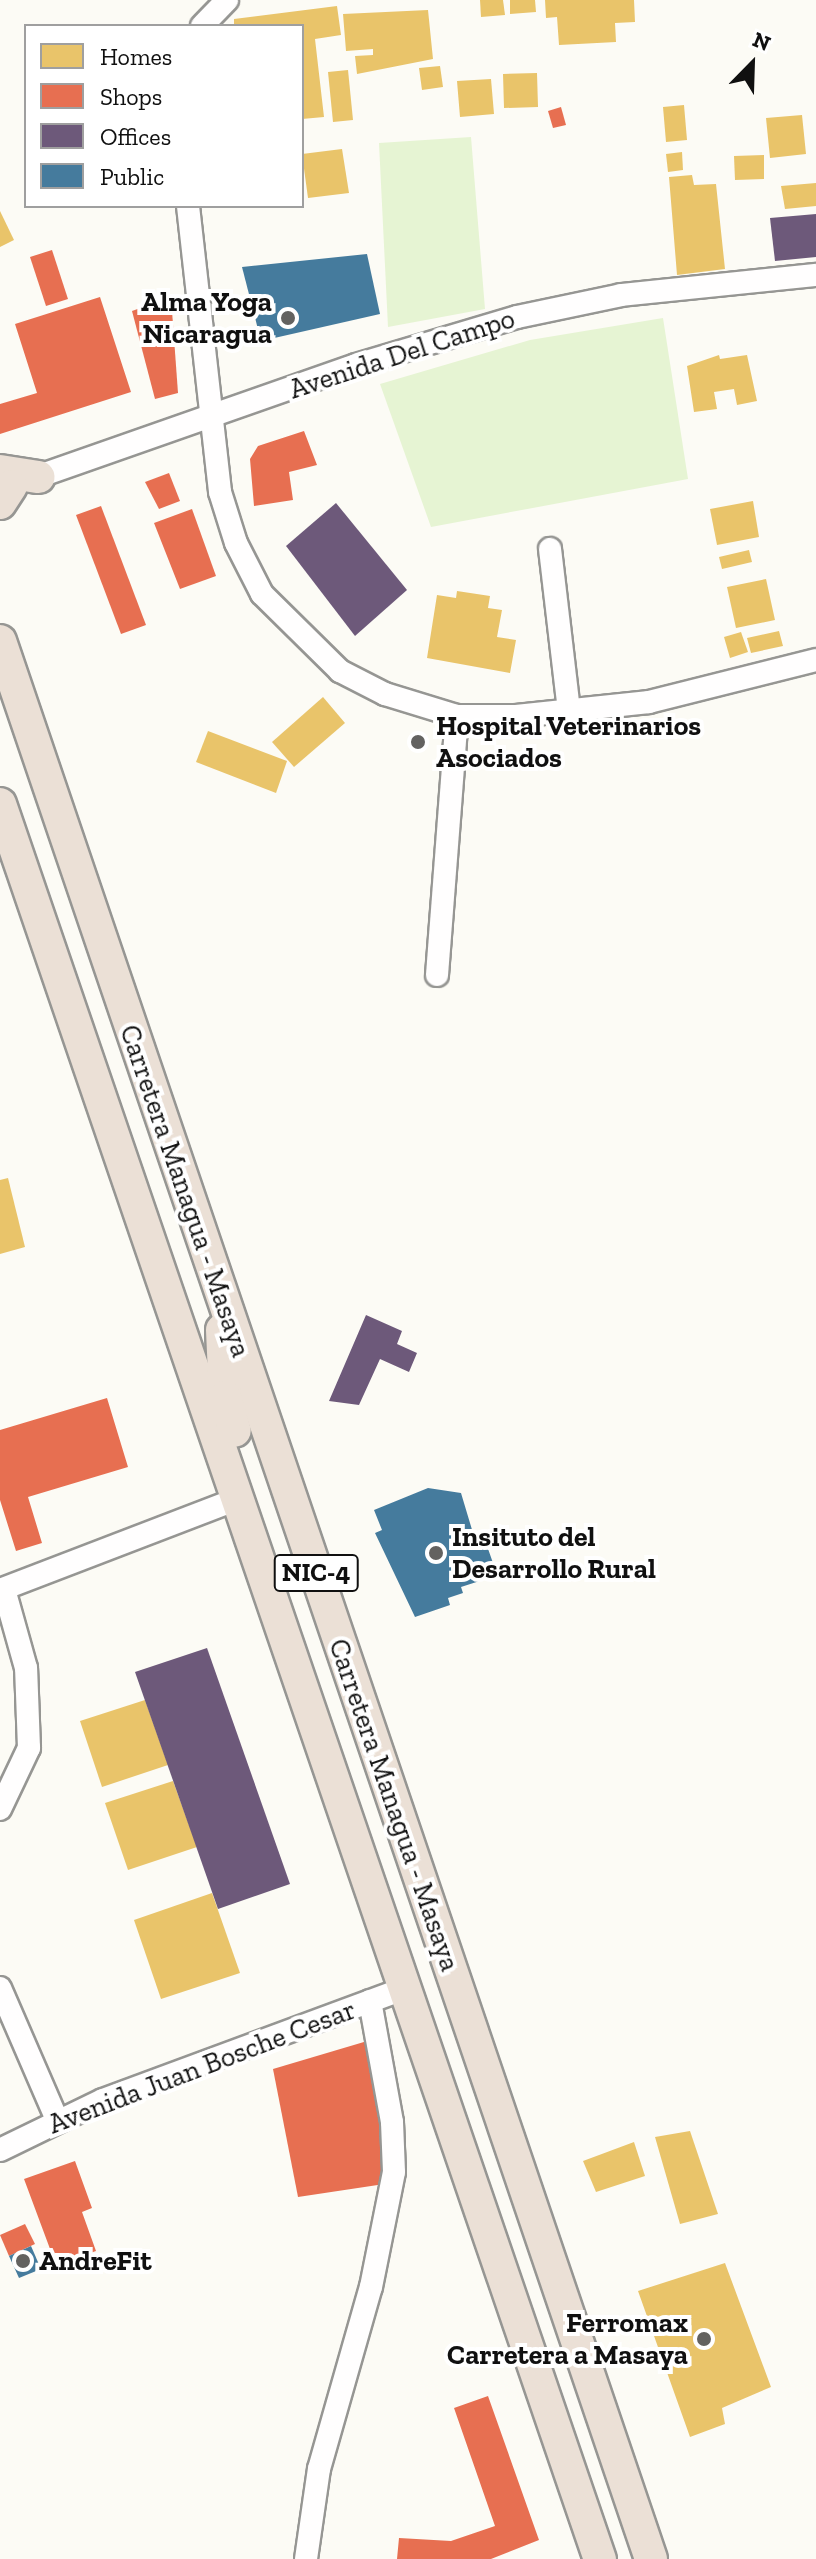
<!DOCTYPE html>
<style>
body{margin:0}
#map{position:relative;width:816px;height:2559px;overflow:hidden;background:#fcfbf5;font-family:"Zilla Slab",serif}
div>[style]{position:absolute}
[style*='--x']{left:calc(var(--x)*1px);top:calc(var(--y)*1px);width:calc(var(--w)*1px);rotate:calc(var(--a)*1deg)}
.green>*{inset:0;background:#e6f4d3}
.homes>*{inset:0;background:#e9c46a}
.shops>*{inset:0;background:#e76f51}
.offices>*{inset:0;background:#6d597a}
.public>*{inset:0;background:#457b9d}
.roads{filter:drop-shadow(2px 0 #969693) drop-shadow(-2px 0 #969693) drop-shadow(0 2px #969693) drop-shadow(0 -2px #969693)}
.minor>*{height:22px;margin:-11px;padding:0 11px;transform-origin:11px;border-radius:11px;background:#fffefe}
.highway>*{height:32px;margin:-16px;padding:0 16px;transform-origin:16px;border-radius:16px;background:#ebe0d6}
.dots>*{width:22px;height:22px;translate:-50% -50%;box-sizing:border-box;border:4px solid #fff;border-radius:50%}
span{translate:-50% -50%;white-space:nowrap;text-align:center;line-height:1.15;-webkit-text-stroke:8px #fff;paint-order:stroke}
.shield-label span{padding:2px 6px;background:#fff;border:2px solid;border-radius:6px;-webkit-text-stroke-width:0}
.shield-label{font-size:26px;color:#101010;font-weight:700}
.poi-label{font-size:28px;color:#101010;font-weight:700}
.right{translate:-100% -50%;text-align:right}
.left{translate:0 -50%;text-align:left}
.street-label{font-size:28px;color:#101010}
.legend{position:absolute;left:24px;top:24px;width:280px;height:184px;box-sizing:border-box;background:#fff;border:2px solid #9f9f9f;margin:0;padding:10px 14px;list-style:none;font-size:24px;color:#101010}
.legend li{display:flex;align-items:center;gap:16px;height:40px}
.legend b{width:40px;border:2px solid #9f9f9f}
.north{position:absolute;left:712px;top:24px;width:80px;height:80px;-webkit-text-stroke:6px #fff;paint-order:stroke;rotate:23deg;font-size:22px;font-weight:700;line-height:32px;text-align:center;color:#101010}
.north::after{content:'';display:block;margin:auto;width:28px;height:36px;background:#101010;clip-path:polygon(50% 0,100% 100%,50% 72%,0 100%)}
</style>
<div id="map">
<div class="green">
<i style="clip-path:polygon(471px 137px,485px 309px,388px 327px,379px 143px)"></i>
<i style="clip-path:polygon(663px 318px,688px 479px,431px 527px,380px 384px,530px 340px)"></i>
</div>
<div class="homes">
<i style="clip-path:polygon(480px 0,503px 0,505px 15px,481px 17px)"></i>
<i style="clip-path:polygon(510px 0,535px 0,536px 12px,510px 14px)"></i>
<i style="clip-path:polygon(545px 0,634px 0,635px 22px,615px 23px,616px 42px,559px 45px,557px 17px,546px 18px)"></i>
<i style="clip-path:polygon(337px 6px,341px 35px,315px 39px,324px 117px,302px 119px,302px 26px,234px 26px,234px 19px)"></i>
<i style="clip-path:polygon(428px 10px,433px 59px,357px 74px,355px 56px,373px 55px,373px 49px,346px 51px,343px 14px)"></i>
<i style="clip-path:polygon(440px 66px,443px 87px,422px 90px,419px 68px)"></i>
<i style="clip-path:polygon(348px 70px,353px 120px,333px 122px,328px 72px)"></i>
<i style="clip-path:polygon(537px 73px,538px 107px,504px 108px,503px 74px)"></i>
<i style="clip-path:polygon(491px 79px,494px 114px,460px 117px,457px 81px)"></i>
<i style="clip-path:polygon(684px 105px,687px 140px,666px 142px,663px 107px)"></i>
<i style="clip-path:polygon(802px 115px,806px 154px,770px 158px,766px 118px)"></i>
<i style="clip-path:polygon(342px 149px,349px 193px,308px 198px,302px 154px)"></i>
<i style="clip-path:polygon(682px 152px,683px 170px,668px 172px,666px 154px)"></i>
<i style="clip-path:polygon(764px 155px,764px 179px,735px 180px,734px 156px)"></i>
<i style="clip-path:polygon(692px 175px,694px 185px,716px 184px,725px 269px,677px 275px,669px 177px)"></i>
<i style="clip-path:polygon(816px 183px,816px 206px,785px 209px,781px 186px)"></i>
<i style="clip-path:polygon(0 211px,14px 240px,0 247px)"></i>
<i style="clip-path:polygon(719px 355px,720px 359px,747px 355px,757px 401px,737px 405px,734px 389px,714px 392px,717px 409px,694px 412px,687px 366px)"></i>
<i style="clip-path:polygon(753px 501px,759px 537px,717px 545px,710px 509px)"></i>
<i style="clip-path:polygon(749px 550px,752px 562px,722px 569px,719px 557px)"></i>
<i style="clip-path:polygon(766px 579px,775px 620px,736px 628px,727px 587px)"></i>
<i style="clip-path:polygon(457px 591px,490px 596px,488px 608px,502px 610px,497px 637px,516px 640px,510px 673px,427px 658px,437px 595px,456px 598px)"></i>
<i style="clip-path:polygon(779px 631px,783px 646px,751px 653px,747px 638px)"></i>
<i style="clip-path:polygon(741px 632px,748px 652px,730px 658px,724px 637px)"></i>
<i style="clip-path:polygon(323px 697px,345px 723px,294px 767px,272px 742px)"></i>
<i style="clip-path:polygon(208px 731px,287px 761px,276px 793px,196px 762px)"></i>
<i style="clip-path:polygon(8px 1178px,25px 1247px,0 1254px,0 1180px)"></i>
<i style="clip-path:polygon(145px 1700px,168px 1765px,102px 1787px,80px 1721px)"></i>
<i style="clip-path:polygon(173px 1781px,197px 1847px,128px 1870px,105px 1803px)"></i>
<i style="clip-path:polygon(212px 1893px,240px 1973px,161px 1999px,134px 1920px)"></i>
<i style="clip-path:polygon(690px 2131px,718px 2214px,680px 2224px,655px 2137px)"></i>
<i style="clip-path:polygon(634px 2142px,645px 2176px,596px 2192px,583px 2161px)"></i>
<i style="clip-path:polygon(725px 2263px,771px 2387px,722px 2408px,725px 2424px,690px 2437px,638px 2291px)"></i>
</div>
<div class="shops">
<i style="clip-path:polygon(561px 107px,566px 125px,553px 128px,548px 111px)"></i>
<i style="clip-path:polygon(52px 250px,68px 299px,46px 306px,30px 257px)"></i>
<i style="clip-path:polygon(100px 297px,131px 392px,0 434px,0 404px,37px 393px,15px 324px)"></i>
<i style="clip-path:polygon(171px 297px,178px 393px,155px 399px,132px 311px)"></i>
<i style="clip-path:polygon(304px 431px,317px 465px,289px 472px,293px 500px,254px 506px,250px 459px,258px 446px)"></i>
<i style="clip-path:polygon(169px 473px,180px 501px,159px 509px,145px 482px)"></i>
<i style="clip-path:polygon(101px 506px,146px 625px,121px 634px,76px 515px)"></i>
<i style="clip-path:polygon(192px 509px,216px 576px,180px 589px,154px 523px)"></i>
<i style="clip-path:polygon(107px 1398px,128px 1467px,28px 1497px,42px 1543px,16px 1551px,0 1500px,0 1430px)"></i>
<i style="clip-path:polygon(374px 2039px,391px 2183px,298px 2197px,273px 2069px)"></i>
<i style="clip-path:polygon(75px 2161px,92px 2208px,82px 2212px,96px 2251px,56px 2265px,24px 2179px)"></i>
<i style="clip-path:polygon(25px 2224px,35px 2244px,9px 2256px,0 2235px)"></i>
<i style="clip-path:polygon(488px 2396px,539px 2540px,491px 2559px,397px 2559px,399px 2538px,451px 2541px,495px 2526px,454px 2408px)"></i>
</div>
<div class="offices">
<i style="clip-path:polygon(816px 214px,816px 257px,775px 261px,770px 218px)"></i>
<i style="clip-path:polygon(336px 503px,407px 590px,355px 636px,286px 546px)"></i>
<i style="clip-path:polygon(366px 1315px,402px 1331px,397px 1344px,417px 1353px,409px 1372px,380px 1359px,359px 1405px,329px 1401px)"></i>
<i style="clip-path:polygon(207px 1648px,290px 1884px,218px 1909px,135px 1672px)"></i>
</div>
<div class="public">
<i style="clip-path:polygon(367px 254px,380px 314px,261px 341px,242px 267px)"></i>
<i style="clip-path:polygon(428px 1488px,461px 1493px,476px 1543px,486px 1543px,493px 1563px,484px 1566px,489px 1578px,461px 1587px,463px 1593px,448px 1598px,450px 1605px,415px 1617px,375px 1533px,382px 1530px,374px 1510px)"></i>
<i style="clip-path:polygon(31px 2246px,41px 2269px,19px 2278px,9px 2256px)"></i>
</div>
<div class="roads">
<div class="minor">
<i style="--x:202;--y:26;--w:36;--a:-46"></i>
<i style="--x:188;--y:206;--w:288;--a:83.6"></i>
<i style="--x:220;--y:492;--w:53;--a:72.6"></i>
<i style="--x:236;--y:543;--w:57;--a:63"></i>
<i style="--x:262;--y:594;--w:110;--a:44.6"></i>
<i style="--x:340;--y:671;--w:51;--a:27.1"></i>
<i style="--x:385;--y:694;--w:75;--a:17"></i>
<i style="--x:457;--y:716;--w:59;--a:0"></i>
<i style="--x:516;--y:716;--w:134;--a:-6"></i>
<i style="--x:649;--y:702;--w:172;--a:-14.1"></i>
<i style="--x:28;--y:480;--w:348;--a:-19.3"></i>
<i style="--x:356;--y:365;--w:168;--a:-16.6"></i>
<i style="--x:517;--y:317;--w:106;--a:-11.9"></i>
<i style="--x:621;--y:295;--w:196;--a:-5.9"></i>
<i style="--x:550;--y:549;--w:163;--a:83.3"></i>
<i style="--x:437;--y:975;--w:260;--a:-85.6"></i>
<i style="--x:0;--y:1590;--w:257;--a:-21"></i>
<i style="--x:0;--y:1809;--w:68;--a:-64.6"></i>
<i style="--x:29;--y:1748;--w:80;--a:-92.1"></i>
<i style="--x:26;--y:1668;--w:82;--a:-105.6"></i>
<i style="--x:0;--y:1988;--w:144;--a:66.6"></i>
<i style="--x:0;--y:2150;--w:114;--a:-25.9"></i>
<i style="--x:103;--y:2100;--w:323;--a:-20.3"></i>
<i style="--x:306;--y:2559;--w:91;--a:-81.8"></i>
<i style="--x:319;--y:2469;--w:189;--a:-74.1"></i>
<i style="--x:371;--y:2287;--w:117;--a:-78.7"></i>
<i style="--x:394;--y:2172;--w:50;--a:-92.3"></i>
<i style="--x:392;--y:2122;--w:123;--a:-100.3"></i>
</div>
<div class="highway">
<i style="--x:0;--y:471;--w:39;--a:9"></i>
<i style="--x:0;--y:503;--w:20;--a:-57"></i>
<i style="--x:0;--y:641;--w:2025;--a:71.25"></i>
<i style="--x:0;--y:804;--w:1855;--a:71.13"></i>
<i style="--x:222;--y:1330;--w:67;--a:87.4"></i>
<i style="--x:225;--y:1397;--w:35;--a:74"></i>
</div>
</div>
<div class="dots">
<i style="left:288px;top:318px;background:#636260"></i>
<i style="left:418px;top:742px;background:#636260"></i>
<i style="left:436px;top:1553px;background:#636260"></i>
<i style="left:23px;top:2261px;background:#636260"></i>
<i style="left:704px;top:2339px;background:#636260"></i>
</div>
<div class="shield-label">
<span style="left:316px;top:1573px">NIC-4</span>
</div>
<div class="poi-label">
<span class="right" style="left:272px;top:318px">Alma Yoga<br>Nicaragua</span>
<span class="left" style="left:436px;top:742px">Hospital Veterinarios<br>Asociados</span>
<span class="left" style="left:452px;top:1553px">Insituto del<br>Desarrollo Rural</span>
<span class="left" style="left:39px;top:2261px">AndreFit</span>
<span class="right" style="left:688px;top:2339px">Ferromax<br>Carretera a Masaya</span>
</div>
<div class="street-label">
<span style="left:402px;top:354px;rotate:-18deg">Avenida Del Campo</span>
<span style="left:185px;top:1191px;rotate:71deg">Carretera Managua - Masaya</span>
<span style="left:394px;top:1805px;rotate:71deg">Carretera Managua - Masaya</span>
<span style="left:202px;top:2067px;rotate:-21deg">Avenida Juan Bosche Cesar</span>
</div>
<ul class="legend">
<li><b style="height:22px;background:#e9c46a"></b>Homes</li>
<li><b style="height:22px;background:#e76f51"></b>Shops</li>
<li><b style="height:22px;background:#6d597a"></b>Offices</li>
<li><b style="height:22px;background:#457b9d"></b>Public</li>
</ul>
<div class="north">N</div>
</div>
